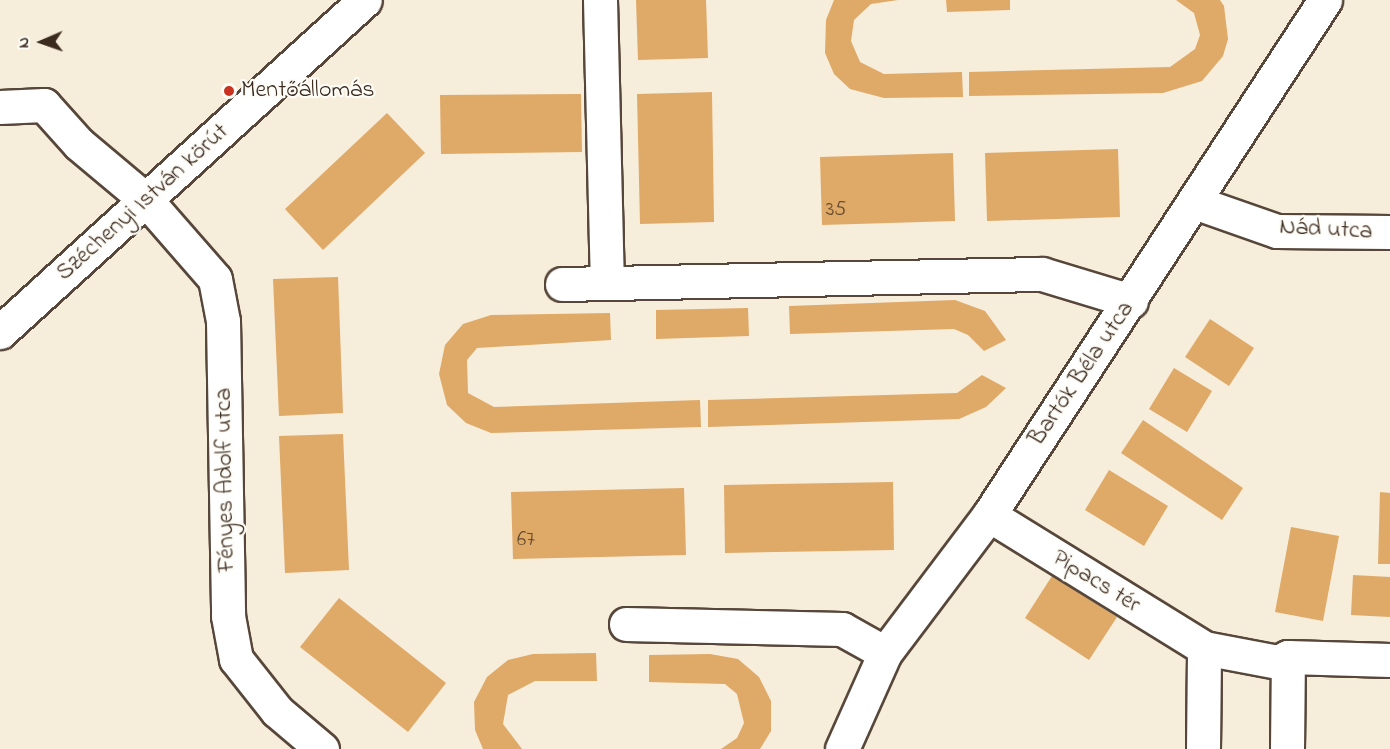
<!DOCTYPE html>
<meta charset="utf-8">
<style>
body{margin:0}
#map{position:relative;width:1390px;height:749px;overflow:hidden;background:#f7eddb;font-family:"Indie Flower",sans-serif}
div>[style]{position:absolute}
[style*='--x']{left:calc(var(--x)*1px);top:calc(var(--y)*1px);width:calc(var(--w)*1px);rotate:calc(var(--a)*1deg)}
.building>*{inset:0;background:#dfa967}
.roads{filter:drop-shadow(2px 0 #57473a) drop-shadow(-2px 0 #57473a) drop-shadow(0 2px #57473a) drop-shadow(0 -2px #57473a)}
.minor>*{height:33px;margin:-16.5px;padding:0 16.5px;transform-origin:16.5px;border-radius:16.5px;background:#fff}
.dots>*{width:16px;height:16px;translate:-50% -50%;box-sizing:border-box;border:3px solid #fdfcf7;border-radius:50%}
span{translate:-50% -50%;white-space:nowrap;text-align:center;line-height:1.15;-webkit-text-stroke:4.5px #fdfcf7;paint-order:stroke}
.number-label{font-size:21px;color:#644a30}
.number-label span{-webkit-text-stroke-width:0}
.poi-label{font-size:24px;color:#3b2a1e}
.left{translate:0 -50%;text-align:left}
.street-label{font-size:24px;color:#3b2a1e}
.north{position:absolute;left:12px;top:12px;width:60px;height:60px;-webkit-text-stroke:4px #fdfcf7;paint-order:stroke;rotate:268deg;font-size:16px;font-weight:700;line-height:24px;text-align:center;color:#3b2a1e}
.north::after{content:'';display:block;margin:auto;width:21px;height:27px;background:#3b2a1e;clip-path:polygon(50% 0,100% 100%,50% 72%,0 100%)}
</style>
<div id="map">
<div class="building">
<i style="clip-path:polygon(636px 0,706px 0,708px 58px,638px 60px)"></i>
<i style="clip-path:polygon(834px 0,898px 0,871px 4px,854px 20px,851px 41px,860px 62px,884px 74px,962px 72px,963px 97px,884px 98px,850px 89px,834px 74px,825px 53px,826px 20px)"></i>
<i style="clip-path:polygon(946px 0,1010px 0,1010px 10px,947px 12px)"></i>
<i style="clip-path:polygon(1176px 0,1220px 0,1224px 6px,1228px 39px,1223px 56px,1202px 81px,1163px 93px,969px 96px,969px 72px,1170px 67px,1195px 49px,1200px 35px,1194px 13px)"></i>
<i style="clip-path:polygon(712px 92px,714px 222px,640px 224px,637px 94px)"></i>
<i style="clip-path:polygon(581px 94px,582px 152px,441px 154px,440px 95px)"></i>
<i style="clip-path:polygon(387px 113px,425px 153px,323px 250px,285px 209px)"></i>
<i style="clip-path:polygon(1118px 149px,1120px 217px,987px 221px,985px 153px)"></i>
<i style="clip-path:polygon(953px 153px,955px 221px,822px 225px,820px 157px)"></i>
<i style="clip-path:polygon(338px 277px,343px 413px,279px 416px,273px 279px)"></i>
<i style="clip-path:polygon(955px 300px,985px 311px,1006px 340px,984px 351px,968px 335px,954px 329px,790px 334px,789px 306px)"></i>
<i style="clip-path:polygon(748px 308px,749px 336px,656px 339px,656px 310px)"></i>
<i style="clip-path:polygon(610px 313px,611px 340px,477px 348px,467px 360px,468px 393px,494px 407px,700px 400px,701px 427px,491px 433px,466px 423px,447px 405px,439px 374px,445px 345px,463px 324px,491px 315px)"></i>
<i style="clip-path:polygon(1210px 319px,1254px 348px,1229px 386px,1185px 357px)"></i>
<i style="clip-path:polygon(1174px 368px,1212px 391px,1187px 432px,1149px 409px)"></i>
<i style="clip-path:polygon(982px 375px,1006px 388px,986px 407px,959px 419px,708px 427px,708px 400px,957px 393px)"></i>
<i style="clip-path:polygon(1143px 420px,1243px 488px,1222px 520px,1121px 453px)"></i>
<i style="clip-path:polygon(343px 434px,349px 570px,285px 573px,279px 436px)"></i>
<i style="clip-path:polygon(1109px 470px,1168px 506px,1144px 546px,1085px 510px)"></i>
<i style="clip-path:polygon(893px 482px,894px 550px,725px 553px,724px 485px)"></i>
<i style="clip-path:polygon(684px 488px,686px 555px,513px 559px,511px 492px)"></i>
<i style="clip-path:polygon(1380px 492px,1390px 493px,1390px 564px,1378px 564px)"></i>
<i style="clip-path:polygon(1291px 527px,1339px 536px,1323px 621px,1275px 612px)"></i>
<i style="clip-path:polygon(1353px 575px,1390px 577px,1390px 617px,1351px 615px)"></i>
<i style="clip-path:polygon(1052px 576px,1117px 617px,1089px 660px,1025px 618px)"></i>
<i style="clip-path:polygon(339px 598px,446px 683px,408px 732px,300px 647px)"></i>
<i style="clip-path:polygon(596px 653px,597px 681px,535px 681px,508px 695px,503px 724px,522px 749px,483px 749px,475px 730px,474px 702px,487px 677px,508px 660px,533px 654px)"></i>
<i style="clip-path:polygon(710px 654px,738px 659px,759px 677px,771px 701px,771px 731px,760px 749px,721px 749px,737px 738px,744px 723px,737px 694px,725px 684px,649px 682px,649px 655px)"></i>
</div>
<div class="roads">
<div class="minor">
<i style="--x:600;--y:0;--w:283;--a:88.6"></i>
<i style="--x:0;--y:107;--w:44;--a:-2.6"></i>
<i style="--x:44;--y:105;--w:52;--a:48.1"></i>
<i style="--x:79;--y:144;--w:89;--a:40"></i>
<i style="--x:147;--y:201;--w:103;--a:48.9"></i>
<i style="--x:215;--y:279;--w:43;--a:79.2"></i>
<i style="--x:223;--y:321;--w:295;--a:89"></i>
<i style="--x:228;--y:616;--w:44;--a:79.5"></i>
<i style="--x:236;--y:659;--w:66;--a:51.7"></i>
<i style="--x:277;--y:711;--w:59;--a:40.2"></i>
<i style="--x:1194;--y:202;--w:88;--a:19.3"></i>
<i style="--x:1277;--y:231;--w:113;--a:0.5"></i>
<i style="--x:562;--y:284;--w:480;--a:-1.2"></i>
<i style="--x:1042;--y:274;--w:93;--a:16.9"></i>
<i style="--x:0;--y:332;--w:493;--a:-42.3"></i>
<i style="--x:989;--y:515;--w:253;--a:31.7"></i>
<i style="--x:1204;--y:648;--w:75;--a:10.7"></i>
<i style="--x:1278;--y:662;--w:11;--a:-27"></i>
<i style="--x:1288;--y:657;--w:102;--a:1.7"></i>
<i style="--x:626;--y:624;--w:216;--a:1.3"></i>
<i style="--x:842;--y:629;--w:49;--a:29.2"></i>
<i style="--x:842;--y:749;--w:105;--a:-65.9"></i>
<i style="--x:885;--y:653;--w:173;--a:-53"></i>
<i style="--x:989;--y:515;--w:615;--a:-56.88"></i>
<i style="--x:1203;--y:749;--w:101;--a:-89.4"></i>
<i style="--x:1287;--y:749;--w:92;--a:-89.4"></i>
</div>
</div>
<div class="dots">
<i style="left:229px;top:91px;background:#c8321e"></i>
</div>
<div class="number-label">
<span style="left:836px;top:210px">35</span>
<span style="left:526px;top:540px">67</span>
</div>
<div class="poi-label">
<span class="left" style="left:241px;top:91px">Mentőállomás</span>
</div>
<div class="street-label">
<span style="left:143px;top:203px;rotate:-42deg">Széchenyi István körút</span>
<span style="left:1326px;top:230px;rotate:3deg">Nád utca</span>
<span style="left:1082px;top:374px;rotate:-56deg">Bartók Béla utca</span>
<span style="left:226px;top:480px;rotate:-91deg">Fényes Adolf utca</span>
<span style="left:1096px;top:582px;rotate:32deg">Pipacs tér</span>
</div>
<div class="north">N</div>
</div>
